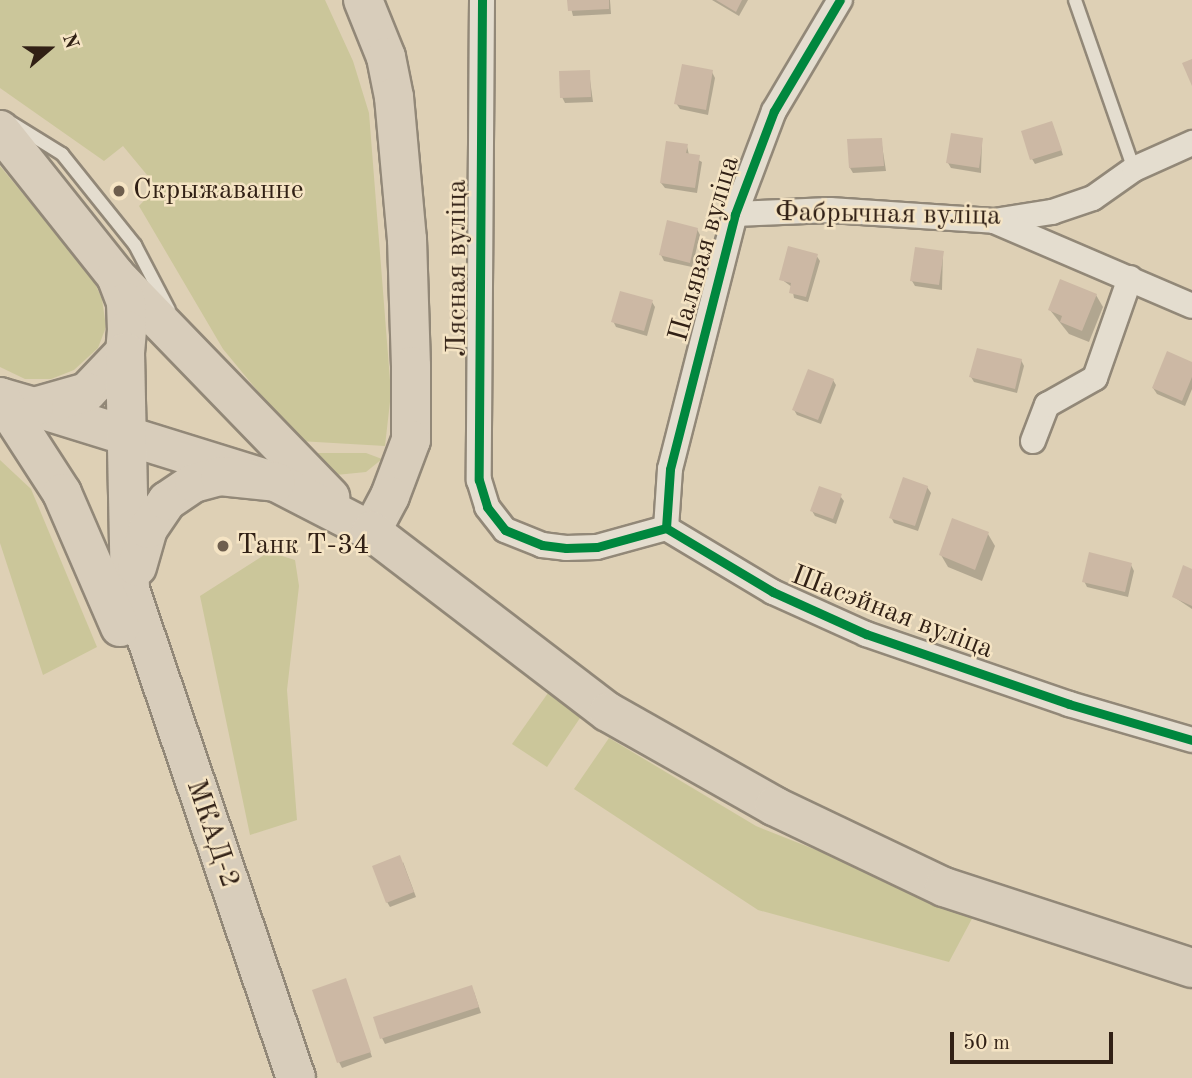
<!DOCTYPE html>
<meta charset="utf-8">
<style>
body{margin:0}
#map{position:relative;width:1192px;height:1078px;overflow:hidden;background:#ded0b5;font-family:"Old Standard TT",serif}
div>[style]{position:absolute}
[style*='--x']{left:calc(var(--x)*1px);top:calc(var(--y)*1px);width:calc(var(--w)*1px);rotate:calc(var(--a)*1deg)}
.green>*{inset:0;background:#cbc69a}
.shadow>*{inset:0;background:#0003}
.building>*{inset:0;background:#ccb8a4}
.roads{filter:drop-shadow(2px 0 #928878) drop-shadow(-2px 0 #928878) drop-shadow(0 2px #928878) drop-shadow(0 -2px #928878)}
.lane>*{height:12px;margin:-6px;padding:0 6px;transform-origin:6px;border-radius:6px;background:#e4ddcf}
.street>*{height:24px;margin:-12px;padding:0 12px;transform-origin:12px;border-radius:12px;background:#e4ddcf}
.primary>*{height:38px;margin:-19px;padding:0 19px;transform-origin:19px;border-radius:19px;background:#d8cdbb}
.highway>*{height:38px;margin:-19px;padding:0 19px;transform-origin:19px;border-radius:19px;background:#d8cdbb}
.cycleway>*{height:9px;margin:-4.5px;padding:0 4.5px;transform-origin:4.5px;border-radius:4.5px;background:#00873e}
.dots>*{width:19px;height:19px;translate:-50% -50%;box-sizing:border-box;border:4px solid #f5e4c4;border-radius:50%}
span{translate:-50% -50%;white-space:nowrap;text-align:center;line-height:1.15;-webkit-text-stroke:5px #f5e4c4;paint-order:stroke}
.poi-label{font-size:28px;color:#312015}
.left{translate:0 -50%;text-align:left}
.street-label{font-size:28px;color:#312015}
.north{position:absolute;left:14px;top:14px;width:70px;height:70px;-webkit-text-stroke:5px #f5e4c4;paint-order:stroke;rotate:70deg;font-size:19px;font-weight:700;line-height:28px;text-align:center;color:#312015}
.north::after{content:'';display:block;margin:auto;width:24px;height:32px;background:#312015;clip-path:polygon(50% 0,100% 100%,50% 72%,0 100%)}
.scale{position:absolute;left:950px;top:1032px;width:163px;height:32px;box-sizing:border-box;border:4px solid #312015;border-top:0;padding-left:9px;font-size:21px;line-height:24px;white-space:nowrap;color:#312015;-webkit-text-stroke:5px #f5e4c4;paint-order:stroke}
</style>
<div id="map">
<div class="green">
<i style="clip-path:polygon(0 0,325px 0,353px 61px,369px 113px,391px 393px,385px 446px,299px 441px,223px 349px,139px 206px,157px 187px,123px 146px,104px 161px,0 88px)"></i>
<i style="clip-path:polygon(0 166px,93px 279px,102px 299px,106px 327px,98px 348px,74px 370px,51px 379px,25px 379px,0 367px)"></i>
<i style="clip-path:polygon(309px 453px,366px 453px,382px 459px,366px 472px,336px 475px)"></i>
<i style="clip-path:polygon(0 460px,31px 489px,97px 647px,43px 675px,0 543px)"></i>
<i style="clip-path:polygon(269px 552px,295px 560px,299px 586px,287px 690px,297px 820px,250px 835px,200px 596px)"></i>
<i style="clip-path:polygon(548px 693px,582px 715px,547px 767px,512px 744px)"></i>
<i style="clip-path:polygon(609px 738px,756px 826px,975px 913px,949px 962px,758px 910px,574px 789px)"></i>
</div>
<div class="shadow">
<i style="clip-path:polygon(569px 0,610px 0,611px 14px,573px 16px)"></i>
<i style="clip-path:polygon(712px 0,748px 0,739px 16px)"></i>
<i style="clip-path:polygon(589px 72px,593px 102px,565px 103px,562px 97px)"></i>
<i style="clip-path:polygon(712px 72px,715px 78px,708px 115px,680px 109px,676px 103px)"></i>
<i style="clip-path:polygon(1052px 123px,1063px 155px,1035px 164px,1032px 159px)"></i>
<i style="clip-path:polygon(881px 139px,886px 171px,853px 173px,850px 168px)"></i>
<i style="clip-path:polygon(982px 140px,981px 173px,951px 168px,948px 163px)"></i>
<i style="clip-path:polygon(687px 146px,689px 155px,702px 162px,697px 193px,665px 188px,661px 183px)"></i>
<i style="clip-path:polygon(697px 229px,700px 235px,692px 267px,664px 261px,661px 255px)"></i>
<i style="clip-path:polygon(943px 252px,942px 290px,915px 286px,912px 281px)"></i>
<i style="clip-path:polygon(816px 255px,820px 261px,808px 302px,794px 298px,792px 287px,781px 279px)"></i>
<i style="clip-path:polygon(1096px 295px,1103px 307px,1089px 342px,1069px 334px,1050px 310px)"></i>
<i style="clip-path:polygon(652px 302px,655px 307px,647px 336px,616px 327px,613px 321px)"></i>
<i style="clip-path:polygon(1021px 360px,1024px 366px,1017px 393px,974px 382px,971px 377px)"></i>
<i style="clip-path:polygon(1192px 364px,1192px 389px,1185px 406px,1157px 394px,1153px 388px)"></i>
<i style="clip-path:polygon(833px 380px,836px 385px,821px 424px,797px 415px,794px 410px)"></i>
<i style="clip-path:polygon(927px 487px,931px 493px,918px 531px,894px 523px,891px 517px)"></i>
<i style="clip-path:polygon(840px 496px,844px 501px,836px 524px,815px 516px,812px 511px)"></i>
<i style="clip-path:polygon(988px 534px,995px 546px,982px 581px,948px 567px,941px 555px)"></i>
<i style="clip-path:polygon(1131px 565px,1134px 571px,1128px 597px,1087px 587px,1084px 581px)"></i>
<i style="clip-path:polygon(1192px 571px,1192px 609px,1174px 597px)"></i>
<i style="clip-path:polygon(403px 862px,416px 897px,390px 907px,387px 902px)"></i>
<i style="clip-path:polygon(348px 986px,372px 1057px,342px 1068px,339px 1062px)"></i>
<i style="clip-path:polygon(474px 992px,481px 1013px,385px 1044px,382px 1038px,375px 1018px)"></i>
</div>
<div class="building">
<i style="clip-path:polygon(567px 0,609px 0,609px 9px,568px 11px)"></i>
<i style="clip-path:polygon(716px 0,742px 0,736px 12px)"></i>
<i style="clip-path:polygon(1192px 59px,1192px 86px,1182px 63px)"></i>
<i style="clip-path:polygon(682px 64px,713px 70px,706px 110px,674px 104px)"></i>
<i style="clip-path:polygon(590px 70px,591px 97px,560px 98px,559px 71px)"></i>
<i style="clip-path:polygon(1052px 121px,1062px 150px,1030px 160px,1021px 131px)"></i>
<i style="clip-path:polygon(951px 133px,983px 138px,979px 168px,946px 163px)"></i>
<i style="clip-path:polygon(882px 138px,884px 166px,849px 168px,847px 139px)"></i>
<i style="clip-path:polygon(666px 141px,688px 144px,686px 153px,700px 155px,695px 188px,660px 183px)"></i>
<i style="clip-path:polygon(667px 220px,698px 228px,690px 263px,659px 255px)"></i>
<i style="clip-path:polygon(788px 246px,818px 254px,806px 297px,789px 293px,791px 283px,779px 280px)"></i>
<i style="clip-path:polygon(915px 247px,944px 251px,939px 285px,910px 281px)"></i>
<i style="clip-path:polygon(1060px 279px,1097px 294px,1082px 331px,1060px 322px,1062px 316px,1048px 310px)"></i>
<i style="clip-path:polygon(620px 291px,653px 300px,644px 331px,611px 322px)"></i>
<i style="clip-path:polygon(977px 348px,1022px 359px,1015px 389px,969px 377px)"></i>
<i style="clip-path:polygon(1167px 351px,1192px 362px,1192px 377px,1182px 401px,1152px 388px)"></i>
<i style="clip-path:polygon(808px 369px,834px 379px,818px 420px,792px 410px)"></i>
<i style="clip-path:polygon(903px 477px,928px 486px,915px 526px,889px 518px)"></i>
<i style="clip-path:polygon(819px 486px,842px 494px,833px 519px,810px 511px)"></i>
<i style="clip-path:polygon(952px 518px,989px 532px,975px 570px,939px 555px)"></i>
<i style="clip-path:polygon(1089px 552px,1132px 563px,1125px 592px,1082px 582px)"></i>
<i style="clip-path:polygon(1183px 565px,1192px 569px,1192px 606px,1172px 597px)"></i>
<i style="clip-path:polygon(400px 855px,414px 892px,386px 903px,372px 866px)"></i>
<i style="clip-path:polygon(346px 978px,371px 1052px,337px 1063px,312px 990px)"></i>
<i style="clip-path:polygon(472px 985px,479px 1007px,380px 1039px,373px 1017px)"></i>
</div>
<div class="roads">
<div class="lane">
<i style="--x:1075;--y:0;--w:179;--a:70.8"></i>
<i style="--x:12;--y:123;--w:59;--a:31.8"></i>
<i style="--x:62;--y:154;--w:117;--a:51.3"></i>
<i style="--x:135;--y:245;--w:73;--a:62.4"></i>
</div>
<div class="street">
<i style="--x:482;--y:0;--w:480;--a:90.4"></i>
<i style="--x:479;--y:480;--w:28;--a:73"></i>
<i style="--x:487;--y:507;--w:29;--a:52"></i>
<i style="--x:505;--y:530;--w:40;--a:22"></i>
<i style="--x:542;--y:545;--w:24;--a:7"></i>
<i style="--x:566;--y:548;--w:31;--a:-2"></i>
<i style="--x:597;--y:547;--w:72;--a:-15.4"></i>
<i style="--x:666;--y:528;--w:125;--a:30.9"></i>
<i style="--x:773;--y:592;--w:102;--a:24.3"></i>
<i style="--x:866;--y:634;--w:215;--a:19"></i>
<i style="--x:1069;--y:704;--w:128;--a:16.3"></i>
<i style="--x:735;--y:214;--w:95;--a:-2.4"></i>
<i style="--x:830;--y:210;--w:164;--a:3.8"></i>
<i style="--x:994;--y:221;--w:59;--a:-8.8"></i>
<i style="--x:1052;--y:212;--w:43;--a:-18.9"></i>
<i style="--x:1093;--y:198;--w:50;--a:-35.3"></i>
<i style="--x:1134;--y:169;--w:64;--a:-24.1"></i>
<i style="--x:994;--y:221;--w:215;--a:23.2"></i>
<i style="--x:1033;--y:441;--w:39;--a:-69"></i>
<i style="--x:1047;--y:405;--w:55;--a:-29.4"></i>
<i style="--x:1095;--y:378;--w:106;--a:-70.7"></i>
<i style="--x:666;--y:528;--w:59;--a:-86.1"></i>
<i style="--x:670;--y:469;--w:263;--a:-75.7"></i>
<i style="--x:735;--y:214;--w:110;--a:-69.3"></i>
<i style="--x:774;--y:111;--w:129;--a:-59.3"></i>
</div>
<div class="primary">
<i style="--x:363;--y:0;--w:61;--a:68"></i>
<i style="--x:386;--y:57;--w:41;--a:78.7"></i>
<i style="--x:394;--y:97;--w:143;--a:84.8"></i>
<i style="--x:407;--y:239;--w:127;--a:88.2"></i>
<i style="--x:411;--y:366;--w:74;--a:90"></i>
<i style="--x:411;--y:440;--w:60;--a:110.6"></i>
<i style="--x:390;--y:496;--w:40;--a:118"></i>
<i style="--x:116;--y:276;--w:308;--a:45.9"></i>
<i style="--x:34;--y:407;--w:253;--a:17.2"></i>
<i style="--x:276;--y:482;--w:107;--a:27.3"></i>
<i style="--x:371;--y:531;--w:298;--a:37.4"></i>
<i style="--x:608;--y:712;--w:191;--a:29.5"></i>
<i style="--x:774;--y:806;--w:188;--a:25.5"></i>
<i style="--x:944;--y:887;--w:261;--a:18.1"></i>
</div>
<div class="highway">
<i style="--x:0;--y:130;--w:186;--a:51.5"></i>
<i style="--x:116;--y:276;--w:28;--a:69"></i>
<i style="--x:126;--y:302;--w:28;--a:88"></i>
<i style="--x:127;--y:330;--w:22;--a:95"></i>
<i style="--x:125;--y:352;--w:55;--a:133.5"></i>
<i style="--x:87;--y:392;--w:55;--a:164.2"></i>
<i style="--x:34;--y:407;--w:35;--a:-164"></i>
<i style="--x:125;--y:352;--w:238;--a:88.8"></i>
<i style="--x:130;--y:590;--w:515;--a:71.21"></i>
<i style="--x:0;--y:397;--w:114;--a:57.1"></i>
<i style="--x:62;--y:493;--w:146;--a:66.6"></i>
<i style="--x:137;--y:567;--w:40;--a:-74"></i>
<i style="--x:148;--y:529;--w:34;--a:-56"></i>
<i style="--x:167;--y:501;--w:32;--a:-34"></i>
<i style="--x:194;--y:483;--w:27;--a:-15"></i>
<i style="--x:220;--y:476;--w:56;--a:6.1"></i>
</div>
</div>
<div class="cycleway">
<i style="--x:482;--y:0;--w:480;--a:90.4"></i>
<i style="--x:479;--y:480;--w:28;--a:73"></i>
<i style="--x:487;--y:507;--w:29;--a:52"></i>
<i style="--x:505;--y:530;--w:40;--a:22"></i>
<i style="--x:542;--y:545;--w:24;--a:7"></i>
<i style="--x:566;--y:548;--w:31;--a:-2"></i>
<i style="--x:597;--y:547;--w:72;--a:-15.4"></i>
<i style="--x:666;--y:528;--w:125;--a:30.9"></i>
<i style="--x:773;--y:592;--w:102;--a:24.3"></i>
<i style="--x:866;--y:634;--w:215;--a:19"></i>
<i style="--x:1069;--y:704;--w:128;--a:16.3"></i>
<i style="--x:666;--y:528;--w:59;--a:-86.1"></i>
<i style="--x:670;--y:469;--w:263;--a:-75.7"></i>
<i style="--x:735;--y:214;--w:110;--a:-69.3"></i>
<i style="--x:774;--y:111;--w:129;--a:-59.3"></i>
</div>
<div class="dots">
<i style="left:119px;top:191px;background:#6e5e4d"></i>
<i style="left:223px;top:546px;background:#6e5e4d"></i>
</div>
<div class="poi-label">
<span class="left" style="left:133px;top:191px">Скрыжаванне</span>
<span class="left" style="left:237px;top:546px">Танк Т-34</span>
</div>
<div class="street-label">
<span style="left:888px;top:215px;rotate:1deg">Фабрычная вуліца</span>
<span style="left:705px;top:249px;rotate:-74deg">Палявая вуліца</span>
<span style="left:458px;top:268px;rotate:-90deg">Лясная вуліца</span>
<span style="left:892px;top:613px;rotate:21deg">Шасэйная вуліца</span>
<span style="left:212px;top:834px;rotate:71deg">МКАД-2</span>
</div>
<div class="north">N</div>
<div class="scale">50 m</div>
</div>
